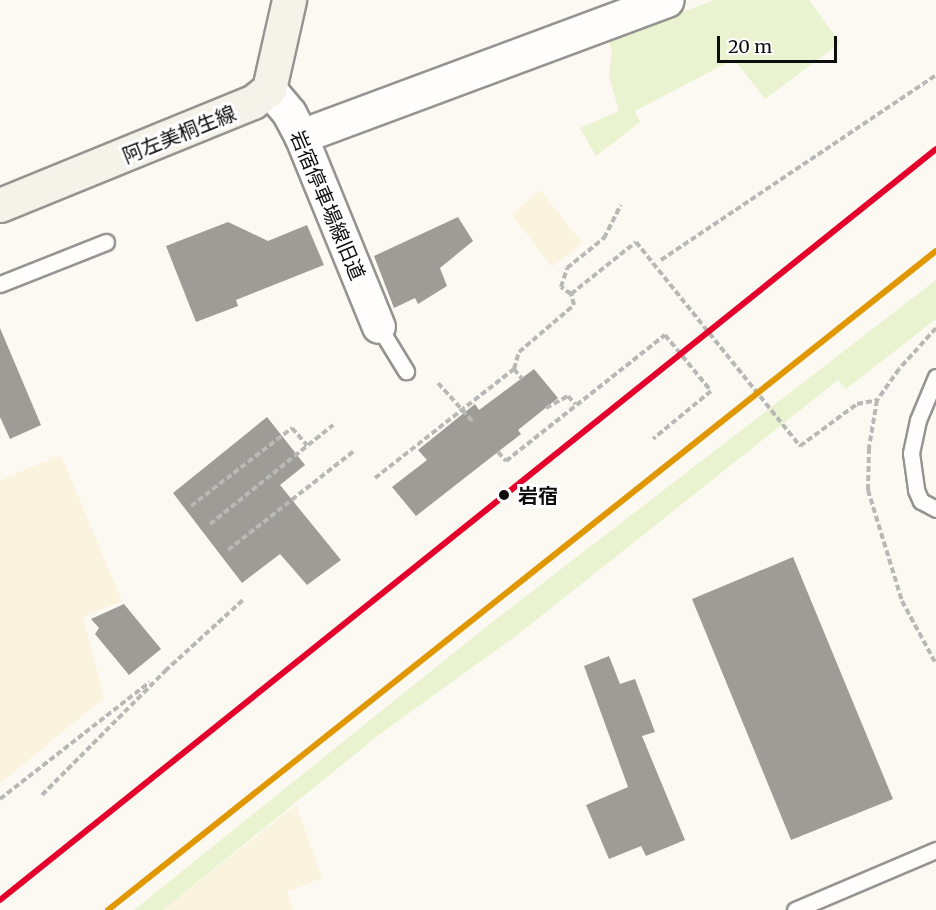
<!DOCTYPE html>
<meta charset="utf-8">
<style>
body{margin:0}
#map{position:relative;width:936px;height:910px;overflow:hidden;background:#fcf9f2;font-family:Merriweather,"Noto Sans JP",serif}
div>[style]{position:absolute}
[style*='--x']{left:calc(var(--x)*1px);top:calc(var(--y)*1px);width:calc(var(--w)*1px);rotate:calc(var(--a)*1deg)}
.farmland>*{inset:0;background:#faf3dd}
.green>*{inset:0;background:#e9f3d0}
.building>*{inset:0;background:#9f9c98}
.path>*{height:4px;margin-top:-2px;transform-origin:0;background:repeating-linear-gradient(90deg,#b8b8b6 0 6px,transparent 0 9px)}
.roads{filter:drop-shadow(2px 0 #959491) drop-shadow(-2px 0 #959491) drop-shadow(0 2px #959491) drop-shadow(0 -2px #959491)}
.service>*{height:15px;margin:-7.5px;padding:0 7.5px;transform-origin:7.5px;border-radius:7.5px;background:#fffefd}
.minor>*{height:32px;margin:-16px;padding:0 16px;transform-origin:16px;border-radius:16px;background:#fffefd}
.tertiary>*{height:33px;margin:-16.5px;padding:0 16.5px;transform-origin:16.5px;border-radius:16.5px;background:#fffefd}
.secondary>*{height:33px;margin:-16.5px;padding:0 16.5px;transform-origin:16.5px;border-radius:16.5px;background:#f5f2ea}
.rail-1>*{height:6px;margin:-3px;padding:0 3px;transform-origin:3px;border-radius:3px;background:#e4002b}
.rail-2>*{height:6px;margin:-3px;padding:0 3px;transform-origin:3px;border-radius:3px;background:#e09701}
.dots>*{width:16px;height:16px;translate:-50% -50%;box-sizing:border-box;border:3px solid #fff;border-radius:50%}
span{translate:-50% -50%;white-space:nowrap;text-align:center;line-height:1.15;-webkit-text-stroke:6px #fff;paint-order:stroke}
.street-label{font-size:20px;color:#0e0e0e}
.stop-label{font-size:20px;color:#0e0e0e;font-weight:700}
.left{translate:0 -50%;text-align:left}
.scale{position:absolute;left:717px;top:36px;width:120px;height:27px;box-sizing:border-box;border:3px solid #0e0e0e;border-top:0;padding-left:8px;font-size:18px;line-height:21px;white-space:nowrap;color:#0e0e0e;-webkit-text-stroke:4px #fff;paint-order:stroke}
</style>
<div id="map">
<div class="farmland">
<i style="clip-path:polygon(540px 190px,582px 243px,552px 267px,512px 215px)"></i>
<i style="clip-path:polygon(61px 455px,122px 601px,83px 617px,104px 698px,0 783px,0 480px)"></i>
<i style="clip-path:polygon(296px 805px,322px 878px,287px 892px,293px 910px,163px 910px)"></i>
</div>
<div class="green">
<i style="clip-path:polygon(715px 0,809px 0,840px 43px,765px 99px,734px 59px,635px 111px,640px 122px,596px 156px,580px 128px,619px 111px,609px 76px,612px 51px,608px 39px)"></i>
<i style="clip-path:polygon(936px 280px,936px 319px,846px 389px,838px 380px,521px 632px,380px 734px,163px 910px,134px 910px,477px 634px)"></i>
</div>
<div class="building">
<i style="clip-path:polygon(458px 217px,473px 241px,440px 268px,447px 286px,418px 304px,415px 298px,394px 308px,374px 256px)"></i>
<i style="clip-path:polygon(228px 222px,268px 241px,307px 225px,324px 265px,236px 300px,238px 306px,196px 322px,166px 246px)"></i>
<i style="clip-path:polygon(0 328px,41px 425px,10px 439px,0 417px)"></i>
<i style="clip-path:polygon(534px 369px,558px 398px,518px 430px,521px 434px,416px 516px,392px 487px,427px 460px,418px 450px,475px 404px,479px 410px)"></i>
<i style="clip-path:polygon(267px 417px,305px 465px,280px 485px,341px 560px,307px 585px,280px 554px,242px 583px,173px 493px)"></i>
<i style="clip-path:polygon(793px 557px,893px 799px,791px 840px,692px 599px)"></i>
<i style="clip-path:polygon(124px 604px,161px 649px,129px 675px,95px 634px,99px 628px,91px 619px)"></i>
<i style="clip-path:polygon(609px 656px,620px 684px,635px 679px,655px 732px,642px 736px,685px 840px,646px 856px,641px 846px,609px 859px,586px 805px,628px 787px,584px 666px)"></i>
</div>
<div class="path">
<i style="--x:661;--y:260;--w:331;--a:-33.9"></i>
<i style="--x:571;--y:294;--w:12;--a:-145"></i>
<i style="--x:561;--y:287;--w:20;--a:-72"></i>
<i style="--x:567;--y:268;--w:48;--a:-39"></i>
<i style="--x:604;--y:238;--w:37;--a:-63"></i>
<i style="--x:936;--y:328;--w:55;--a:132.1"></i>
<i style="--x:899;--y:369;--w:38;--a:125"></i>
<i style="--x:877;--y:400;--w:49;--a:99.5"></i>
<i style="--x:869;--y:448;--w:42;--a:91.4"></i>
<i style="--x:868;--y:490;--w:116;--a:73"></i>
<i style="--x:902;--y:601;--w:72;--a:61.6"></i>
<i style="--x:514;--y:369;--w:13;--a:51"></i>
<i style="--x:438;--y:383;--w:52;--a:48.1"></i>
<i style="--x:546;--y:408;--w:25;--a:-29"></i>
<i style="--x:568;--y:396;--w:11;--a:49"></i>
<i style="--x:498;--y:452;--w:12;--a:48"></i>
<i style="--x:506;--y:461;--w:203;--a:-38.4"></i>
<i style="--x:665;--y:335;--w:72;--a:50.6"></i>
<i style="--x:711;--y:391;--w:75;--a:140.4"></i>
<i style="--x:375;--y:478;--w:177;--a:-38.1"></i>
<i style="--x:514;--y:369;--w:18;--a:-74"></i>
<i style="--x:519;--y:352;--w:72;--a:-40.5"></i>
<i style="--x:574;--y:305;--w:11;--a:-105"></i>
<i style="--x:571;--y:294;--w:83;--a:-38.7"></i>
<i style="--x:636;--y:242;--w:262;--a:51.2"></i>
<i style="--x:800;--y:446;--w:71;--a:-36.4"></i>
<i style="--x:857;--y:404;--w:20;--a:-11"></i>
<i style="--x:191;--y:506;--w:128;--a:-37.7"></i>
<i style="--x:292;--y:428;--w:23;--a:49"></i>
<i style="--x:210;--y:524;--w:158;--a:-38.8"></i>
<i style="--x:228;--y:550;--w:160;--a:-38.2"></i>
<i style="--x:42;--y:795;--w:175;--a:-45.2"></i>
<i style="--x:165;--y:671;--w:105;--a:-42.3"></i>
<i style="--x:0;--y:799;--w:190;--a:-38"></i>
</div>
<div class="roads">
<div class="service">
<i style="--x:0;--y:284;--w:114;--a:-21.6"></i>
<i style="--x:379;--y:327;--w:52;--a:58.5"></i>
<i style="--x:936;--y:377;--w:47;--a:112.7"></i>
<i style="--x:918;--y:420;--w:34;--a:102"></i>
<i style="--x:911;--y:453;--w:37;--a:82"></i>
<i style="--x:916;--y:490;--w:12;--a:66"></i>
<i style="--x:921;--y:501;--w:17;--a:28"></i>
<i style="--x:795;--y:910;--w:153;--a:-23.1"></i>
</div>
<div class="minor">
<i style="--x:301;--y:136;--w:206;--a:67.8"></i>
</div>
<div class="tertiary">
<i style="--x:269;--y:89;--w:31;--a:50"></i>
<i style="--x:289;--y:113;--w:26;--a:62"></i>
<i style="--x:301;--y:136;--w:390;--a:-20.4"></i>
</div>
<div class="secondary">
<i style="--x:0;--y:205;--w:273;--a:-22.2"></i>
<i style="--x:253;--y:102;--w:21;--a:-39"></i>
<i style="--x:269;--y:89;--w:91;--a:-77.3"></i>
</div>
</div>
<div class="rail-1">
<i style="--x:0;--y:900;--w:1200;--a:-38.74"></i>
</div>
<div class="rail-2">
<i style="--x:108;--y:910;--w:1058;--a:-38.52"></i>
</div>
<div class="dots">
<i style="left:504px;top:495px;background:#0e0e0e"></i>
</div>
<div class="street-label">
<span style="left:179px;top:134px;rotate:-22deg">阿左美桐生線</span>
<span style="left:328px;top:205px;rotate:67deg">岩宿停車場線旧道</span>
</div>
<div class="stop-label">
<span class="left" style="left:518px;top:495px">岩宿</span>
</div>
<div class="scale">20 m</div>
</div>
